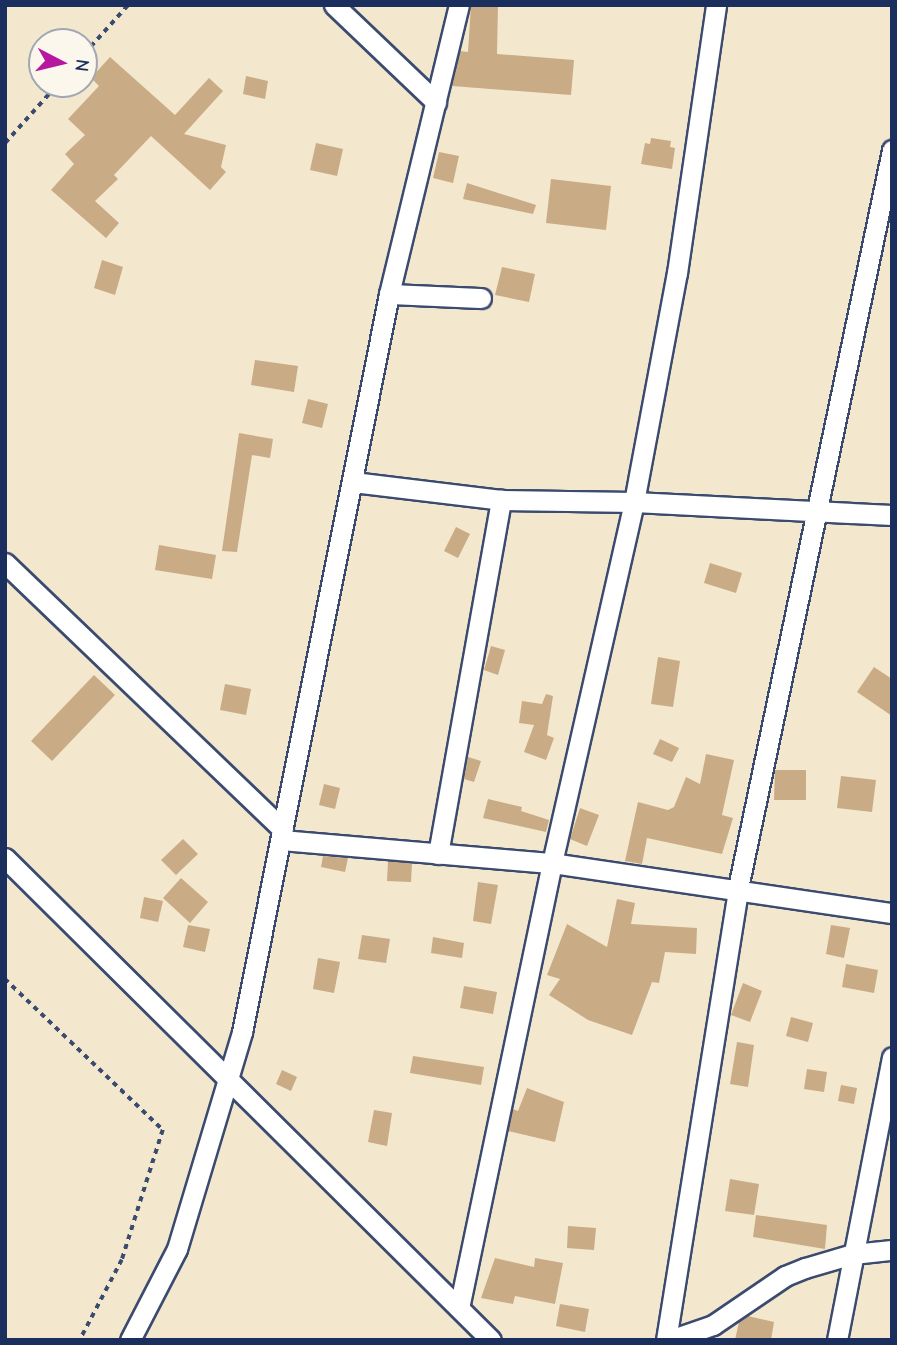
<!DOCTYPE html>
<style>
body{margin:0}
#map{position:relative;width:897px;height:1345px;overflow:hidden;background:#f3e7ce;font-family:"Comic Neue",sans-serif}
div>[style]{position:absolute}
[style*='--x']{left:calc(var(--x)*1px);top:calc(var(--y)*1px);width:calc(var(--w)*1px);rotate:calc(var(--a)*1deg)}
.building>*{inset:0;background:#c9ac85}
.path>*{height:3.5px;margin-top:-1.75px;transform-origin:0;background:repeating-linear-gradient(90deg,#3b4b6f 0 5px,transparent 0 10px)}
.roads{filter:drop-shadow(2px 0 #3b4b6f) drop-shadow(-2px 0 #3b4b6f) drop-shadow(0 2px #3b4b6f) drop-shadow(0 -2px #3b4b6f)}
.minor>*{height:19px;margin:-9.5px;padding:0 9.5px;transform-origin:9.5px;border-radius:9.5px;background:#fff}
span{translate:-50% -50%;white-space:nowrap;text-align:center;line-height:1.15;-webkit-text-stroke:5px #fbf7ec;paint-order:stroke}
.frame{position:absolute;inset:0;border:7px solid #1b2f5e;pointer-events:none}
.north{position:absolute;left:28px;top:28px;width:70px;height:70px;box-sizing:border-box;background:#fbf7ec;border:2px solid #a1a7b3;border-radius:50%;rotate:97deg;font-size:19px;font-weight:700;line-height:28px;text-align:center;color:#1b2f5e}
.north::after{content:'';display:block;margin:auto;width:24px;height:32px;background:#b5179e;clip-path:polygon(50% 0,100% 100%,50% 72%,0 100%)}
</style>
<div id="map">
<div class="building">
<i style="clip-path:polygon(471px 5px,498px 5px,497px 54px,574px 60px,571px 95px,452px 86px,460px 51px,468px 52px)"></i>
<i style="clip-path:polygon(110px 57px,175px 115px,209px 78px,223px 91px,184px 134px,226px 145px,221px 167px,226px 172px,210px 190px,151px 136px,114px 175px,118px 179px,95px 201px,119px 223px,106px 238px,51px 190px,74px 164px,65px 154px,85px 135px,68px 119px,99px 86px,91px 78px)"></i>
<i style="clip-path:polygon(246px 76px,268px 81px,265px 99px,243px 94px)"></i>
<i style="clip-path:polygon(651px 138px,671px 141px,670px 147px,675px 148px,672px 169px,641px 164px,645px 143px,650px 144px)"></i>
<i style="clip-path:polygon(316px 143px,343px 149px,337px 176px,310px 170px)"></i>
<i style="clip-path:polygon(439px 152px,459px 156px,453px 183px,433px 178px)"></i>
<i style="clip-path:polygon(551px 179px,611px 186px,606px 230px,546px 223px)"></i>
<i style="clip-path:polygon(467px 183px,536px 205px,533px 214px,463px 199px)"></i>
<i style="clip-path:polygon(102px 260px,123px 267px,115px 295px,94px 288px)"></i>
<i style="clip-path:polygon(502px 267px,535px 274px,529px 302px,495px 295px)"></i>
<i style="clip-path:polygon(255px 360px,298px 366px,294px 392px,251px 385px)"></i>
<i style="clip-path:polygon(308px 399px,328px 404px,322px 428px,302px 423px)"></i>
<i style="clip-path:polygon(239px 433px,273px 439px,270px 458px,252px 455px,237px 552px,222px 551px)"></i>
<i style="clip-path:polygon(456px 527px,470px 534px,458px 558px,444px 551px)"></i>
<i style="clip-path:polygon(159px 545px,216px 555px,212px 579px,155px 570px)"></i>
<i style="clip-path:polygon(710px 563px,742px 573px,736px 593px,704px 583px)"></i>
<i style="clip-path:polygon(491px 646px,505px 650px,498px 675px,484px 670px)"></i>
<i style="clip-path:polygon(658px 657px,680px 661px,673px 707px,651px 704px)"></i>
<i style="clip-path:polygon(874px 667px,892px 679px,892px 716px,857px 692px)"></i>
<i style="clip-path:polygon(94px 675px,115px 695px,52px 761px,31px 741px)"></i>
<i style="clip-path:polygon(225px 684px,251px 689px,246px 715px,220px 710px)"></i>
<i style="clip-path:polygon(546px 694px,553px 696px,547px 735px,554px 738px,546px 760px,524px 752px,534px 725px,519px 723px,522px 701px,542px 704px)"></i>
<i style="clip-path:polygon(660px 739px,679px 748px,672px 762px,653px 754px)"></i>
<i style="clip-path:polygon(706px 754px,734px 760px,722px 815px,733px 818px,722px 854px,647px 838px,642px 864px,625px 861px,638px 802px,668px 810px,674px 807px,686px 777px,700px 784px)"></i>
<i style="clip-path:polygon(468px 757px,481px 761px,474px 782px,464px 779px)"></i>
<i style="clip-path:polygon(775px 770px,806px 770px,806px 800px,774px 800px)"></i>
<i style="clip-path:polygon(841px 776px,876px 780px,872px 812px,837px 808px)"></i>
<i style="clip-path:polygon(324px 784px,340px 788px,335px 809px,319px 805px)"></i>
<i style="clip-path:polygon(488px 799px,522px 807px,521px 811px,549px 820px,546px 832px,483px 818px)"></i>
<i style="clip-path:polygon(580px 808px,599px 815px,587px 846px,570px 839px)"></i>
<i style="clip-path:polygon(183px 839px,198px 854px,176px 875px,161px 860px)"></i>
<i style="clip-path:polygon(323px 856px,348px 858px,345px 872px,321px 867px)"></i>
<i style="clip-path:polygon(388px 861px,412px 863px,411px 882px,387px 881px)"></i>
<i style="clip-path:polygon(181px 878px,208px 902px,190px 923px,163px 898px)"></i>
<i style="clip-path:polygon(478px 882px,498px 885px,491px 924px,473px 921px)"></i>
<i style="clip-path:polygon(144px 897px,163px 901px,158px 922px,140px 918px)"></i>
<i style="clip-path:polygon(617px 899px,635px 903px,631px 924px,697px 928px,696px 954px,665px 952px,659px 983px,652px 982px,632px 1035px,588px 1020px,549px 995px,560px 979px,547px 975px,567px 924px,607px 947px)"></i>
<i style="clip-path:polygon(188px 925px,210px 929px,205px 952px,183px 947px)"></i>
<i style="clip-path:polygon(831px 925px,850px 928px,844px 958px,826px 954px)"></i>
<i style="clip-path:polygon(362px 935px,390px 939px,386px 963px,358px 959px)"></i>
<i style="clip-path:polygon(433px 937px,464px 943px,462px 958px,431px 953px)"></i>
<i style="clip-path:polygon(318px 958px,340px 962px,334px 993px,313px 989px)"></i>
<i style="clip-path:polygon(846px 964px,878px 970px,874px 993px,842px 987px)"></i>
<i style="clip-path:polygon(743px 983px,762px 991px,750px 1022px,731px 1015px)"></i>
<i style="clip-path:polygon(464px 986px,497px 992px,493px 1014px,460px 1008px)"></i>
<i style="clip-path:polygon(791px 1017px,813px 1023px,808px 1042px,786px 1036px)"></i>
<i style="clip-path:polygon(737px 1042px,754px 1045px,748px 1087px,730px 1084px)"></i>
<i style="clip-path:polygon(413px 1056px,484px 1067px,481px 1085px,410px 1073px)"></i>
<i style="clip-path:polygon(807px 1069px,827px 1072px,824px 1092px,804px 1089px)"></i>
<i style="clip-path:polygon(282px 1070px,297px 1077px,291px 1091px,276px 1084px)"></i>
<i style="clip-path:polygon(841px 1085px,857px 1088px,854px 1104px,838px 1101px)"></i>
<i style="clip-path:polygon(527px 1088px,564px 1102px,555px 1142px,508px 1131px,513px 1109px,518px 1111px)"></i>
<i style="clip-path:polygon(374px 1110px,392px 1113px,387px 1146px,368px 1142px)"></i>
<i style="clip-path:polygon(730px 1179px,759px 1184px,754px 1215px,725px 1211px)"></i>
<i style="clip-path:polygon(756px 1215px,827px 1225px,825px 1249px,753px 1237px)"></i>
<i style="clip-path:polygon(568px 1226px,596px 1228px,594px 1250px,567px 1248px)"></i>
<i style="clip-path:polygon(495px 1258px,534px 1267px,535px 1258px,563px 1263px,555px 1304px,515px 1296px,513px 1304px,481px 1298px)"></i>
<i style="clip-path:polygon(560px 1304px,589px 1309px,585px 1332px,556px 1326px)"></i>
<i style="clip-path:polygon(748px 1316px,774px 1322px,771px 1340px,735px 1340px,739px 1322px)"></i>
</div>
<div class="path">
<i style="--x:84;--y:54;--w:66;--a:-48.1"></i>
<i style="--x:5;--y:143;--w:79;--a:-48.1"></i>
<i style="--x:5;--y:979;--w:219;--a:43.7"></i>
<i style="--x:163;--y:1130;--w:136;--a:107.5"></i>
<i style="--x:122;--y:1260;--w:90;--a:117.7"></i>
</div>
<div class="roads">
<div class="minor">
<i style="--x:334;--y:5;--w:141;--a:43.6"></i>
<i style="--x:389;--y:294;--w:92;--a:2.5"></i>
<i style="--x:353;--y:482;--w:149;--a:6.9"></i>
<i style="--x:501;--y:500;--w:133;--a:0.9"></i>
<i style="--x:634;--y:502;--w:258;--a:2.9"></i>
<i style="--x:5;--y:563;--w:385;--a:43.8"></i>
<i style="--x:282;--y:840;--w:271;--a:4.9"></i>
<i style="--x:552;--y:863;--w:344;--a:8.4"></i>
<i style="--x:438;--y:854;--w:360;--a:-79.9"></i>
<i style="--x:5;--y:858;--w:684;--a:44.76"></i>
<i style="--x:459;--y:1308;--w:455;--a:-78.2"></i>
<i style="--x:552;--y:863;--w:370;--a:-77.2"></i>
<i style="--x:634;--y:502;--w:233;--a:-79.4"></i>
<i style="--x:677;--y:273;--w:271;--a:-81.7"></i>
<i style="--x:130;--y:1340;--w:102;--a:-62.7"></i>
<i style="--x:177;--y:1249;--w:227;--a:-73.3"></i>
<i style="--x:242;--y:1032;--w:752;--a:-78.73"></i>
<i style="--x:389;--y:294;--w:297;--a:-76.4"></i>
<i style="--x:666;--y:1340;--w:458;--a:-80.9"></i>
<i style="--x:738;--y:888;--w:754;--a:-78.21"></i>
<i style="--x:670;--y:1340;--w:46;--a:-19.2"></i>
<i style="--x:713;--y:1325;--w:87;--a:-34.2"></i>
<i style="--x:785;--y:1276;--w:22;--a:-22"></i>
<i style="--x:805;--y:1268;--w:50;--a:-16.3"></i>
<i style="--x:853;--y:1254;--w:39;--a:-6"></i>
<i style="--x:837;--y:1340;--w:288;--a:-79"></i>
</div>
</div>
<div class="frame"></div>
<div class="north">N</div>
</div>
